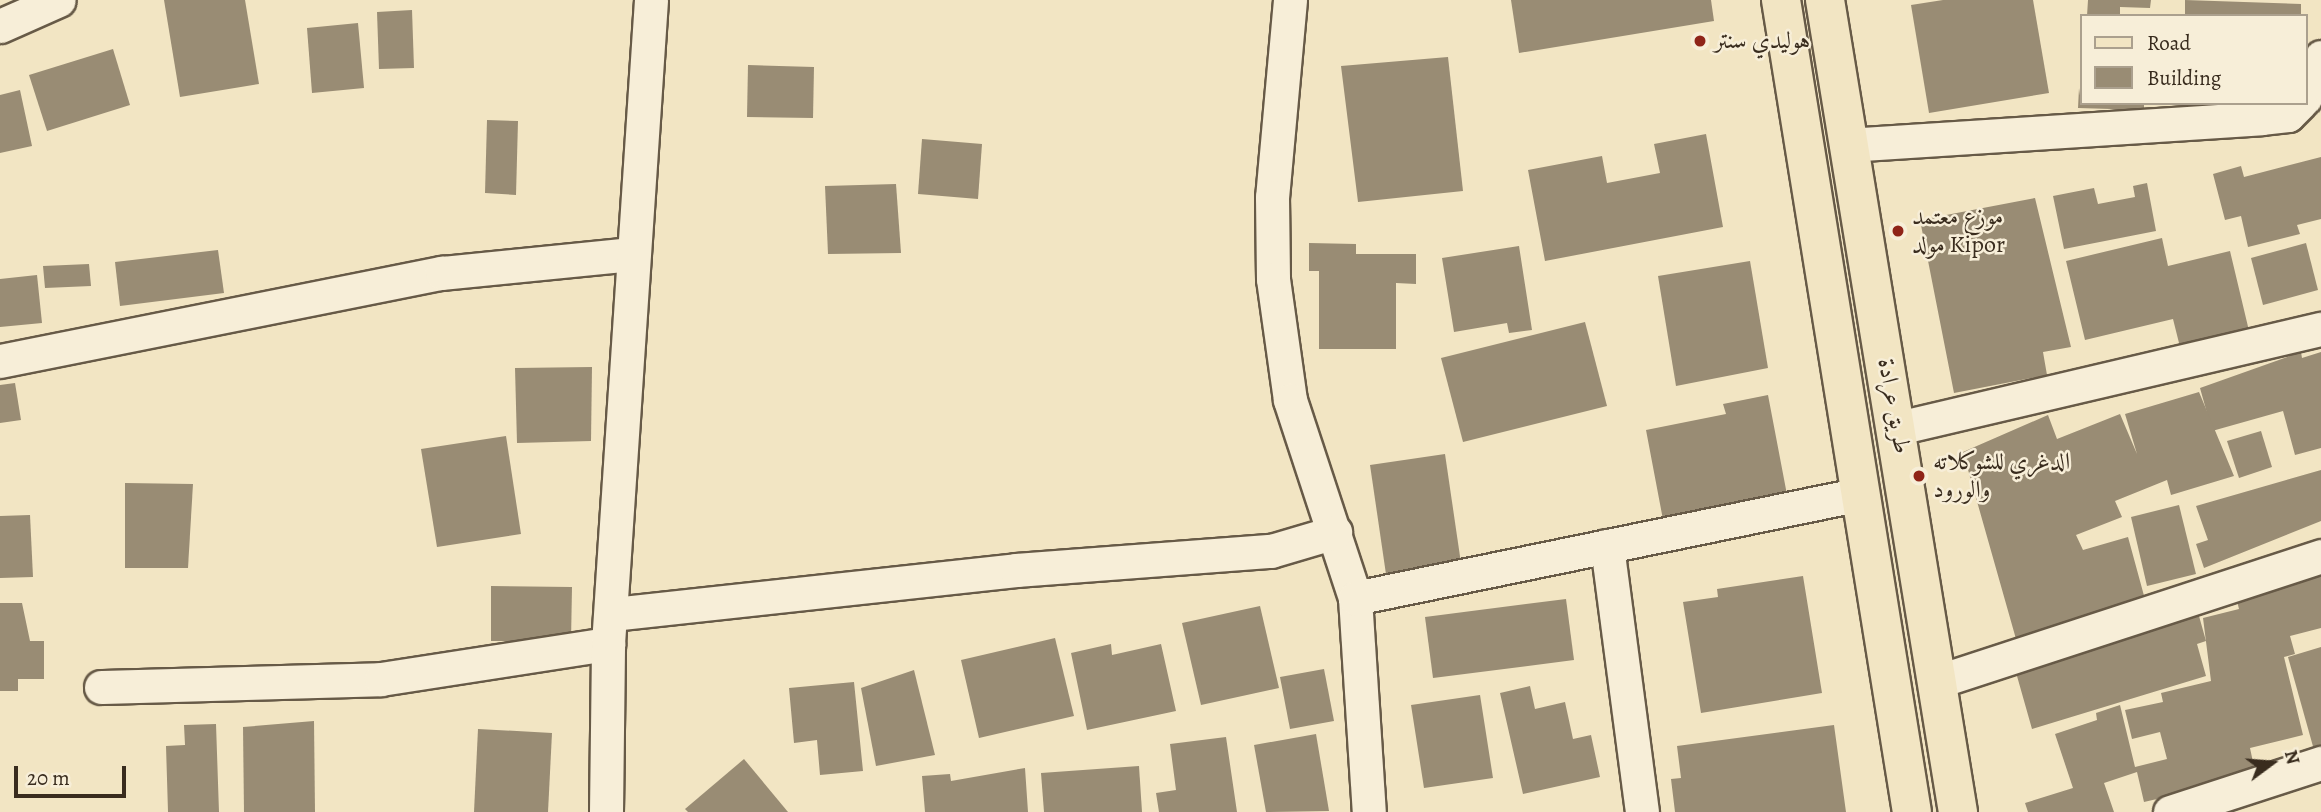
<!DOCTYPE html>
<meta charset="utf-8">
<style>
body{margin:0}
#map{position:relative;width:2321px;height:812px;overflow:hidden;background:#f2e5c3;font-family:Alegreya,Amiri,serif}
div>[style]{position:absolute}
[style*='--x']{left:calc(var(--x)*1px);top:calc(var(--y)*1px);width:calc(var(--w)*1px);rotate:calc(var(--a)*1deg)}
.building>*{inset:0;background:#998c74}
.roads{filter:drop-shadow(2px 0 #675a47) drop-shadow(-2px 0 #675a47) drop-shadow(0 2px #675a47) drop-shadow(0 -2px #675a47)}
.minor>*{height:33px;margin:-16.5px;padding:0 16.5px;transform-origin:16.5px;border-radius:16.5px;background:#f7eed8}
.primary>*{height:38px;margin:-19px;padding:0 19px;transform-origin:19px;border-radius:19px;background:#f2e5c3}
.dots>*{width:19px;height:19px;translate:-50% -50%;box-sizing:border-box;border:4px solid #f7eed8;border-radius:50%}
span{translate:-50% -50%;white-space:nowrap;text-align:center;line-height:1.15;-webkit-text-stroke:5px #f7eed8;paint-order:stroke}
.poi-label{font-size:24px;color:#392c1e}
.left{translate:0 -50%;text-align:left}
.street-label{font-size:24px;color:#392c1e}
.legend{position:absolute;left:2080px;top:14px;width:228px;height:91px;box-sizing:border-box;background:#f7eed8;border:2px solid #aba08e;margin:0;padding:9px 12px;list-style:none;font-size:21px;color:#392c1e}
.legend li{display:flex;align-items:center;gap:14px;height:35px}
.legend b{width:35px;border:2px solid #aba08e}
.north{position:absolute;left:2237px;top:728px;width:70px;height:70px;-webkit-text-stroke:5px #f7eed8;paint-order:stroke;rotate:74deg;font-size:19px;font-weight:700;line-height:28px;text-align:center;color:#392c1e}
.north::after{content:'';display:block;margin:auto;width:24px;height:32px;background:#392c1e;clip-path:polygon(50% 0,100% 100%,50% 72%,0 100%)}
.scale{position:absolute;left:14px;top:766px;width:112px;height:32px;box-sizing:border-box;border:4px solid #392c1e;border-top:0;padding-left:9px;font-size:21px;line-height:24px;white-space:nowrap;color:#392c1e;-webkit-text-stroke:5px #f7eed8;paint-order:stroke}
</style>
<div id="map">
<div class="building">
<i style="clip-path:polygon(164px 0,245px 0,259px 84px,180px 97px)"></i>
<i style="clip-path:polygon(1511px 0,1711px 0,1714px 21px,1519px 53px)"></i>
<i style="clip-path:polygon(1943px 0,2033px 0,2049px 93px,1929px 113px,1911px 5px)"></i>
<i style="clip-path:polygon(2088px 0,2151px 0,2150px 8px,2120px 7px,2120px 16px,2087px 16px)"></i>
<i style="clip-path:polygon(2185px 0,2301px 4px,2301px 16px,2185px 16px)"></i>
<i style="clip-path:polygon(412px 10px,414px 68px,379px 69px,377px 12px)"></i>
<i style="clip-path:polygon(358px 23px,364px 88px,312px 93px,307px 28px)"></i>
<i style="clip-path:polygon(113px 49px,130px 105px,47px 131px,29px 75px)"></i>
<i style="clip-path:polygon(1448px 57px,1463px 191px,1358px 202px,1341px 66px)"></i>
<i style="clip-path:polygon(748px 65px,814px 67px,813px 118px,747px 117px)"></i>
<i style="clip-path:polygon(2079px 88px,2081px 103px,2144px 103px,2144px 110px,2078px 108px)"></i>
<i style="clip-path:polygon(20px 90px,32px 146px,0 153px,0 95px)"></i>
<i style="clip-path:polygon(487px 120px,518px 121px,516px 195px,485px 193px)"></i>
<i style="clip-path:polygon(1706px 134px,1723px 227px,1545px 261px,1528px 170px,1602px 156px,1607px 183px,1660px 173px,1654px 144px)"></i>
<i style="clip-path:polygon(922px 139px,982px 144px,978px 199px,918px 194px)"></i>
<i style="clip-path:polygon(2321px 157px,2321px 219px,2297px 225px,2300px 234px,2248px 247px,2241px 216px,2225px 220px,2213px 174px,2241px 166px,2244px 177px)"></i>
<i style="clip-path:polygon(2147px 183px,2156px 231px,2064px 249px,2053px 196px,2094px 188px,2098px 204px,2135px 197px,2133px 186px)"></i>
<i style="clip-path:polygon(896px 184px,901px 253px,828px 254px,825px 186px)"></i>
<i style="clip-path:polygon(2035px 198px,2071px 347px,2043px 352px,2047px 375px,1954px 393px,1920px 220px)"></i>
<i style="clip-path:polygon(2162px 238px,2168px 266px,2230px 251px,2250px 335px,2181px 351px,2173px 319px,2085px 340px,2066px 261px)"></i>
<i style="clip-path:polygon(1309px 243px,1356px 244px,1356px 254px,1416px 254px,1416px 284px,1396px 283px,1396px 349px,1319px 349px,1319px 271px,1309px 271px)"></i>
<i style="clip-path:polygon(2306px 243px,2318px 290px,2263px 305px,2251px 258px)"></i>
<i style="clip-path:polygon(1519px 246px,1532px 330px,1509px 333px,1507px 323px,1454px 332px,1442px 258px)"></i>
<i style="clip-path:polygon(218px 250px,224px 293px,120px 306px,115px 262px)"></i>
<i style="clip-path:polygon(1750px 261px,1768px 368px,1676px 386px,1658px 276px)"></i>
<i style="clip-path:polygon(89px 264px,91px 286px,45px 288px,43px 266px)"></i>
<i style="clip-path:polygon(37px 275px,42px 323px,0 327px,0 279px)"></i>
<i style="clip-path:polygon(1585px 322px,1607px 406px,1463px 442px,1441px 358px)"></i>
<i style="clip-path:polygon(2301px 352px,2302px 358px,2321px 352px,2321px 448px,2295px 455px,2283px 411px,2212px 431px,2200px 388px)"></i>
<i style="clip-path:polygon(592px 367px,591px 441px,517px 443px,515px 368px)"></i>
<i style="clip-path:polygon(15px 383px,21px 420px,0 423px,0 385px)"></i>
<i style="clip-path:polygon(2199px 392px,2234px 476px,2171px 495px,2167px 480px,2115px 501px,2122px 517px,2076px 535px,2083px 550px,2128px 537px,2146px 603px,2016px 639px,1963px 452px,2048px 415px,2057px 439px,2120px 414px,2137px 454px,2125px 414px)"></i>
<i style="clip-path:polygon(1768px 395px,1788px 500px,1664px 525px,1646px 430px,1726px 414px,1723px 404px)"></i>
<i style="clip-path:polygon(2261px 431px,2272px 467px,2239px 478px,2227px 441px)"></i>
<i style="clip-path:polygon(506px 436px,521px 534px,437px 547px,421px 449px)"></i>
<i style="clip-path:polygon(1445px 454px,1462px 570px,1387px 581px,1370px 465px)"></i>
<i style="clip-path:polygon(2321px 470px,2321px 521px,2204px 568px,2196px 544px,2208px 540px,2196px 506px)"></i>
<i style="clip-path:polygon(125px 483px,193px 484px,188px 568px,125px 568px)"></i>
<i style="clip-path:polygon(2179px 505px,2196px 574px,2147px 586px,2131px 517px)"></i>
<i style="clip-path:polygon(30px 515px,33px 577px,0 578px,0 516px)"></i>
<i style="clip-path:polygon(2321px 568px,2321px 628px,2290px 636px,2295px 654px,2284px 657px,2303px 735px,2250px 748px,2256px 776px,2144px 802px,2137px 772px,2104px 783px,2114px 812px,2028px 812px,2025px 803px,2073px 788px,2055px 734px,2097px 720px,2096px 713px,2120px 705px,2135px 767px,2167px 759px,2160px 732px,2132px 739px,2125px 710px,2163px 702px,2161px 693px,2211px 681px,2203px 618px,2239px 609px,2234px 589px)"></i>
<i style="clip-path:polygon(1803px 576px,1822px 693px,1701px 713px,1683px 602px,1718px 597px,1717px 589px)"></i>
<i style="clip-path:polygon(491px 586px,572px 587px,571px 641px,491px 641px)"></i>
<i style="clip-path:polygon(1566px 599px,1574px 660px,1433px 678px,1425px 617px)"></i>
<i style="clip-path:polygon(0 603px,22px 603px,30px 641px,44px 641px,44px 679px,18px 679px,18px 691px,0 691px)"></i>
<i style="clip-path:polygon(1260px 606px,1279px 688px,1201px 705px,1182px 623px)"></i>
<i style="clip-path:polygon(2199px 616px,2206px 641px,2197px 644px,2206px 676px,2032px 729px,2015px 669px)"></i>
<i style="clip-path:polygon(1055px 638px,1074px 716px,979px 738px,961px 660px)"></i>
<i style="clip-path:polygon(1111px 644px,1112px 655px,1161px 644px,1176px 711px,1087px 730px,1071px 653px)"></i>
<i style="clip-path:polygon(2321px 647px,2321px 748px,2314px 750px,2288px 657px)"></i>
<i style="clip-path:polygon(1324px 669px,1334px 721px,1290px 729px,1280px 677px)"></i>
<i style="clip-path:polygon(914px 670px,935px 755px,876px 766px,861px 688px)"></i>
<i style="clip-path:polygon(854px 682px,863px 771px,820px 775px,817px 740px,794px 743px,789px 688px)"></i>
<i style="clip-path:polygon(1530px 686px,1535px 709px,1565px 702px,1573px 739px,1591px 735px,1600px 777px,1523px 794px,1500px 693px)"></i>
<i style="clip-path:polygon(1480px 695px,1493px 778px,1424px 788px,1411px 705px)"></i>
<i style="clip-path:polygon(314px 721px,315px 812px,244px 812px,243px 727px)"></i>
<i style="clip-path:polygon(216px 724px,219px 812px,168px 812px,166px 746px,185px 745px,184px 725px)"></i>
<i style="clip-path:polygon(1834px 725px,1846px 812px,1675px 812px,1671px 779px,1681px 778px,1677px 746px)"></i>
<i style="clip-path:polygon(478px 729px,552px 733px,548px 812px,474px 812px)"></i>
<i style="clip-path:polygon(1316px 734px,1329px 811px,1266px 812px,1254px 745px)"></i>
<i style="clip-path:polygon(1226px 737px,1237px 812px,1159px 812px,1156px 793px,1176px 790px,1170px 744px)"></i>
<i style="clip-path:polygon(744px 759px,788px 812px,688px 812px,685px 809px)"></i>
<i style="clip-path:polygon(1139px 766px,1142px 812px,1044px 812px,1041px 773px)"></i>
<i style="clip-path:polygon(1025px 768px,1028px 812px,925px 812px,922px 776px,950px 774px,951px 781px)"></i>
</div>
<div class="roads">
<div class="minor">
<i style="--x:1290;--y:0;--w:198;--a:95.2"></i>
<i style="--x:1272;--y:197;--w:82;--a:89.3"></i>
<i style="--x:1273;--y:279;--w:122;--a:82"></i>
<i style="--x:1290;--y:400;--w:208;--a:71.8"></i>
<i style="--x:1355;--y:598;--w:214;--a:86.3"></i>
<i style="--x:0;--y:26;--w:64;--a:-23.8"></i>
<i style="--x:2305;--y:98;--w:44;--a:-68.7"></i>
<i style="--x:1847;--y:145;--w:415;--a:-3.7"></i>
<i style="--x:2261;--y:118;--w:27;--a:-6"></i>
<i style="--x:2288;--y:115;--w:17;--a:-45"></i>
<i style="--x:0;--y:361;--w:451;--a:-11.3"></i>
<i style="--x:442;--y:273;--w:192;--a:-5.7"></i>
<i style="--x:1898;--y:428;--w:434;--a:-13.2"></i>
<i style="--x:1607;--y:546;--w:268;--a:82.5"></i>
<i style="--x:1355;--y:598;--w:511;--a:-11.62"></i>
<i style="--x:612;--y:614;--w:406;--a:-6.2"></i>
<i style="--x:1016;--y:570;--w:256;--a:-4.3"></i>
<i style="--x:1271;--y:551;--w:67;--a:-16.5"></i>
<i style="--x:1939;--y:681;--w:402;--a:-18.1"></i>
<i style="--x:101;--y:687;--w:280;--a:-1.6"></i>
<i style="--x:381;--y:679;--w:230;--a:-8.8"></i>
<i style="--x:606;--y:812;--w:168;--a:-89.3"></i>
<i style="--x:608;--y:644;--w:645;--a:-86.18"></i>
<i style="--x:2170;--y:812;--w:159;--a:-18"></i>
</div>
<div class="primary">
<i style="--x:1781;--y:0;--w:822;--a:80.84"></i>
<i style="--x:1825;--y:0;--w:823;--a:80.7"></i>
</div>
</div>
<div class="dots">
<i style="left:1700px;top:41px;background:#8f2418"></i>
<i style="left:1898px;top:231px;background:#8f2418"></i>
<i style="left:1919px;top:476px;background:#8f2418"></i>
</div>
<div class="poi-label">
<span class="left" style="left:1714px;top:41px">هوليدي سنتر</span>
<span class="left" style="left:1912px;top:231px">موزع معتمد<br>مولد Kipor</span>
<span class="left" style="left:1933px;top:476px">الدغري للشوكلاته<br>والورود</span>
</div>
<div class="street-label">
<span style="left:1894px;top:406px;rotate:80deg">طريق عرادة</span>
</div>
<ul class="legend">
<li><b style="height:9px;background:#f2e5c3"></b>Road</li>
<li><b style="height:19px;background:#998c74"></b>Building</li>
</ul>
<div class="north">N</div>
<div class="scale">20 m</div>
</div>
